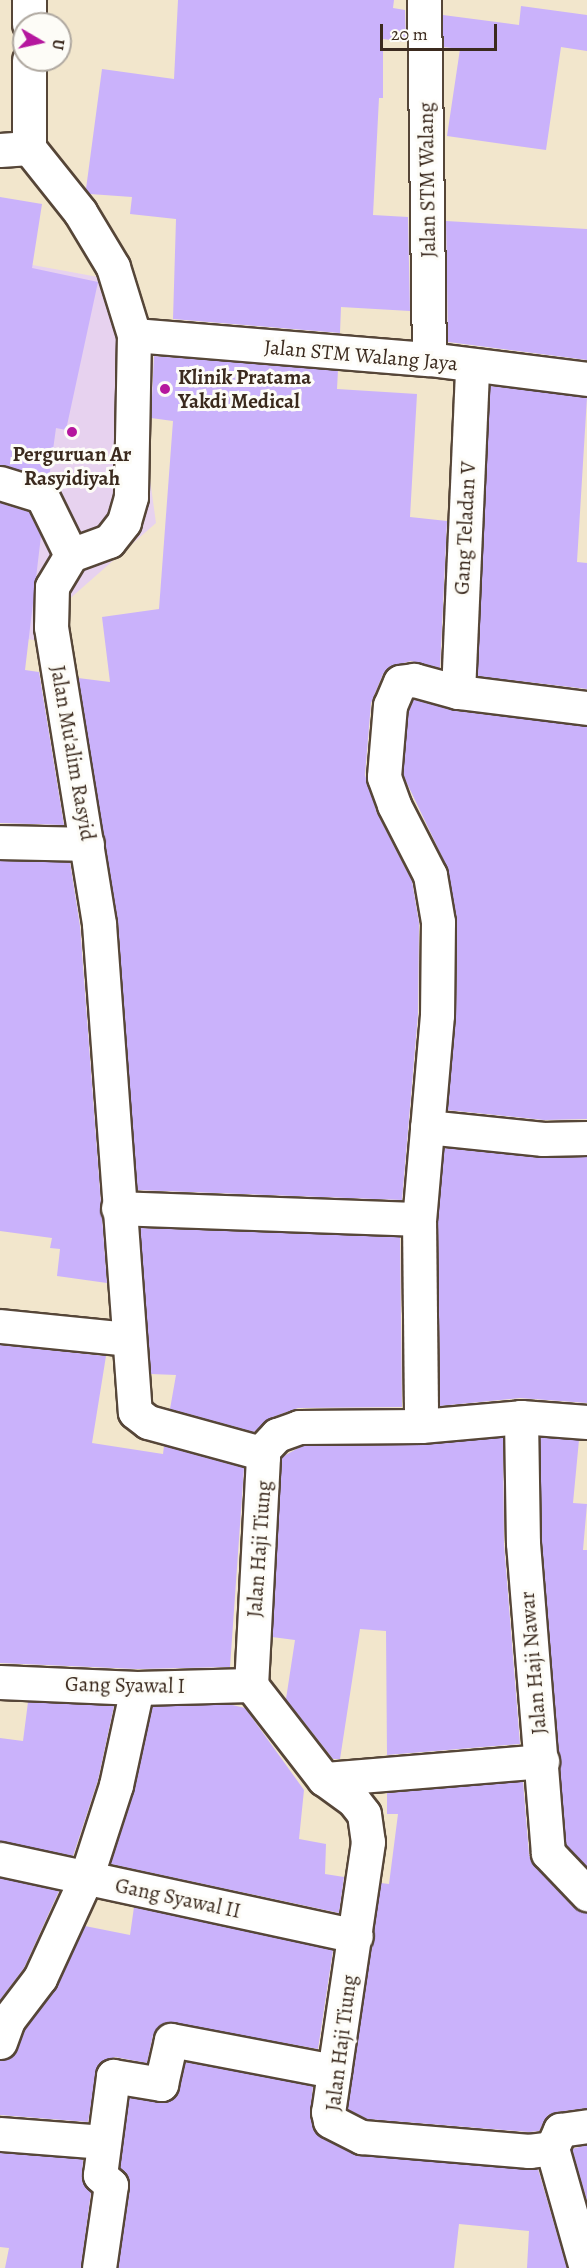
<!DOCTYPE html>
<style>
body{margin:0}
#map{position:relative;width:587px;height:2268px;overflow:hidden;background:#f2e6cc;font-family:Alegreya,serif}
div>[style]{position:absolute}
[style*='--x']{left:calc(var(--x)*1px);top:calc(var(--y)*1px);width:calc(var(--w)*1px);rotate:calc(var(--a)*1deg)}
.built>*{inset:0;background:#e7d2ef}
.building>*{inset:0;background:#cab2fb}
.roads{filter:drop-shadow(2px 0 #564638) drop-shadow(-2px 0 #564638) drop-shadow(0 2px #564638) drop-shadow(0 -2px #564638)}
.minor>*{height:33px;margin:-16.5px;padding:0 16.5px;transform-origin:16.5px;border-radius:16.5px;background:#fff}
.dots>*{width:16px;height:16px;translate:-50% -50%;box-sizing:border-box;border:3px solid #fdfcf7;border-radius:50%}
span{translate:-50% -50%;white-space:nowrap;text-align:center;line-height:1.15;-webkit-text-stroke:6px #fdfcf7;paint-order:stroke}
.street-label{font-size:21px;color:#3b2a1e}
.poi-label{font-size:21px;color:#3b2a1e;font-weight:700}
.left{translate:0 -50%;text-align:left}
.north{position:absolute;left:12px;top:12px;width:60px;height:60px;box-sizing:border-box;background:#fdfcf7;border:2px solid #afa8a0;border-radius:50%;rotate:99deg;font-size:16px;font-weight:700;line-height:24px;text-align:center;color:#3b2a1e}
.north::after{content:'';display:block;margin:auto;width:21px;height:27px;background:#b5179e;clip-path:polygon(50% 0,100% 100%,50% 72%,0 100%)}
.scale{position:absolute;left:380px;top:24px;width:117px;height:27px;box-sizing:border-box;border:3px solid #3b2a1e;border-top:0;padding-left:8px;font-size:18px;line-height:21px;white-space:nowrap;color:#3b2a1e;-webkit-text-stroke:4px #fdfcf7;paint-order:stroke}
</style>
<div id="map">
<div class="built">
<i style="clip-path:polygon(0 259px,98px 277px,131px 341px,156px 523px,50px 616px,43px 641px,0 636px)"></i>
</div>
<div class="building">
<i style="clip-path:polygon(178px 0,394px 0,393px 8px,405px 10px,406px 42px,383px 39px,383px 98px,379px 98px,373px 215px,408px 217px,410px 311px,341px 307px,340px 333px,173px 319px,176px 219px,130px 214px,132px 197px,90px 194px,86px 189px,102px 69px,174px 79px)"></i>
<i style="clip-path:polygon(521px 6px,587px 15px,587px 51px,561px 47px,546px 150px,447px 136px,460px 49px,443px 47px,443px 15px,519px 25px)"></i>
<i style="clip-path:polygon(0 197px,42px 204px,32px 268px,98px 282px,66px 430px,56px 428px,49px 479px,0 465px)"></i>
<i style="clip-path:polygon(446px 221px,587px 229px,587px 360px,448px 342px)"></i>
<i style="clip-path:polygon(154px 356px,338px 370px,337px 389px,417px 394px,410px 517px,447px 521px,440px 668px,411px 661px,389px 667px,383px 674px,371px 703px,365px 775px,377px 813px,412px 881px,419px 923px,418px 1014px,402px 1200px,137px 1190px,118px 923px,78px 678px,110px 682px,102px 617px,159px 609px,173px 421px,151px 418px)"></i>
<i style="clip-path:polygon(490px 386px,587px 397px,577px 562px,587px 563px,587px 689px,477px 676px)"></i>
<i style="clip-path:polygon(0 503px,29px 512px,41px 536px,25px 670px,39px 672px,64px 825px,0 823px)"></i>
<i style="clip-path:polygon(413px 699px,456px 711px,587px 726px,587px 1119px,544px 1120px,447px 1110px,456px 1017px,457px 919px,447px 867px,403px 775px,408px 710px)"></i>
<i style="clip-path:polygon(0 861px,70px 862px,80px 926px,107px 1283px,57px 1276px,60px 1249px,50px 1248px,52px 1238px,0 1231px)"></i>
<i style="clip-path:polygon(444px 1148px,541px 1158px,587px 1157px,587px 1403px,520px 1398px,440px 1406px,438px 1220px)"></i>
<i style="clip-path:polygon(140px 1228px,400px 1237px,402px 1407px,298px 1408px,270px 1418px,254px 1432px,170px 1409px,176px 1375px,151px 1374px)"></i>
<i style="clip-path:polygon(0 1345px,106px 1356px,92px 1443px,163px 1454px,164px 1446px,244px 1468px,230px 1667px,137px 1669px,0 1663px)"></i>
<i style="clip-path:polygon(503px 1437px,504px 1544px,520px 1744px,387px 1755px,386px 1631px,360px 1629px,340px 1759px,333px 1759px,286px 1699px,295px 1640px,272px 1637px,282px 1457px,302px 1446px,421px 1445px)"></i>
<i style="clip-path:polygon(540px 1437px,579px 1440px,573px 1503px,587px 1504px,583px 1550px,587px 1550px,587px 1867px,566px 1845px,542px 1542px)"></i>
<i style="clip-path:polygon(28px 1702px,114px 1706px,98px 1780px,73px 1856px,0 1841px,0 1738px,23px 1741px)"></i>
<i style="clip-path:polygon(152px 1706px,228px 1704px,245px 1708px,304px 1790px,299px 1839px,326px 1844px,325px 1874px,344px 1877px,339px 1913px,110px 1864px,134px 1789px)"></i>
<i style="clip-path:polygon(523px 1781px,529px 1855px,534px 1865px,573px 1907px,587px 1912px,587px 2108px,557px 2112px,548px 2115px,539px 2131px,529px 2132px,367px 2119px,347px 2109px,381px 1883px,389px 1884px,398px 1814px,387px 1814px,387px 1793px)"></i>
<i style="clip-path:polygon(0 1878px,59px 1891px,24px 1968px,0 2000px)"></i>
<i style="clip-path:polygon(134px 1907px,333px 1950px,318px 2049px,166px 2022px,153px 2035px,147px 2063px,115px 2057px,98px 2065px,88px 2122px,0 2115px,0 2060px,12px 2056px,25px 2029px,55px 1989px,85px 1926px,130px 1935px)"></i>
<i style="clip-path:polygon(185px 2062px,313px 2086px,310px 2116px,315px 2132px,354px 2154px,538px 2169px,567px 2268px,527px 2268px,529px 2231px,459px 2224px,454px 2268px,118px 2268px,130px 2188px,128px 2178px,120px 2168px,129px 2098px,168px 2101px,179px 2089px)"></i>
<i style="clip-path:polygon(587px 2145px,587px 2201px,572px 2149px)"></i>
<i style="clip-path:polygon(0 2153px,83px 2159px,82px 2181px,91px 2192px,81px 2268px,5px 2268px,9px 2248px,0 2247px)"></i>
</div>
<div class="roads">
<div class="minor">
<i style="--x:29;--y:0;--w:24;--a:90"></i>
<i style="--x:424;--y:0;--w:359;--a:89.2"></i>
<i style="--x:29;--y:60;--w:88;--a:90"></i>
<i style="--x:29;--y:148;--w:82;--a:51.4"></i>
<i style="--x:80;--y:212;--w:64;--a:59"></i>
<i style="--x:113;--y:267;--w:71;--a:72.8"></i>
<i style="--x:134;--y:335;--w:162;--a:91.1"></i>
<i style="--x:131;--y:497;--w:26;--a:106"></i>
<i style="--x:124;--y:522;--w:24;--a:128"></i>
<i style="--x:109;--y:541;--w:40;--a:159.8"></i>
<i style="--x:71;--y:555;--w:37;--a:121"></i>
<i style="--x:52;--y:587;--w:40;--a:91.4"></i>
<i style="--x:51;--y:627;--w:301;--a:80.8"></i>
<i style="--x:99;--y:924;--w:489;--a:85.8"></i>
<i style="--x:135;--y:1412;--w:16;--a:38"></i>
<i style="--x:148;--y:1422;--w:114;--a:15.3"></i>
<i style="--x:258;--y:1452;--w:7;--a:45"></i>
<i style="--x:263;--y:1457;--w:228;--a:93"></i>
<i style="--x:251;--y:1685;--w:119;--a:52.2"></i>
<i style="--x:324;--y:1779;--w:37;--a:36"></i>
<i style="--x:354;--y:1801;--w:16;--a:52"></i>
<i style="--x:364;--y:1814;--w:28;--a:82"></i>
<i style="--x:368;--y:1842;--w:273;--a:98.4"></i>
<i style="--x:328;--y:2112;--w:9;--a:77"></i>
<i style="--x:330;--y:2121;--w:36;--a:27"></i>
<i style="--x:362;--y:2137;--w:168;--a:4.8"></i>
<i style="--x:529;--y:2151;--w:23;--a:-7"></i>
<i style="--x:552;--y:2148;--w:125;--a:74.2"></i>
<i style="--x:0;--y:150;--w:29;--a:-4"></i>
<i style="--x:134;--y:335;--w:296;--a:4.7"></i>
<i style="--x:429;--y:359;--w:159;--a:7.2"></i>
<i style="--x:0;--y:483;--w:44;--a:17.2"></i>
<i style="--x:42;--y:496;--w:66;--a:63.8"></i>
<i style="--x:458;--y:692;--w:327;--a:-87.5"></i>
<i style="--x:587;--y:708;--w:130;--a:-172.9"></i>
<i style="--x:458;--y:692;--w:46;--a:-164.7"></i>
<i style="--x:414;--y:680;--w:14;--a:172"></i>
<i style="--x:400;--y:682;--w:25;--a:113"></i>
<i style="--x:390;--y:705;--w:72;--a:94.8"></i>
<i style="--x:384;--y:777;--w:30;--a:70"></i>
<i style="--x:394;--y:805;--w:79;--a:62.8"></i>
<i style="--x:430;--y:875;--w:48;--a:80.3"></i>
<i style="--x:438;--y:922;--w:93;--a:90.6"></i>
<i style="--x:437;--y:1015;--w:205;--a:95"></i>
<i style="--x:419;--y:1219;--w:207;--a:89.4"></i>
<i style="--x:421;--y:1426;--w:100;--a:-5.1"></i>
<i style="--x:521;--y:1417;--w:66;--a:4.3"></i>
<i style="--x:0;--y:842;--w:87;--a:1.3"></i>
<i style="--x:427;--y:1127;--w:117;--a:5.9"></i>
<i style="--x:543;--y:1139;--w:44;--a:-1.3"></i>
<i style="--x:118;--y:1208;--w:301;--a:2.1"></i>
<i style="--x:0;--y:1326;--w:129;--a:5.8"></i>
<i style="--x:521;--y:1417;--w:126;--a:89.1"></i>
<i style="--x:523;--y:1543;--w:311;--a:85.4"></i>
<i style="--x:548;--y:1853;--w:57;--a:46.4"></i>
<i style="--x:260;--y:1453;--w:25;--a:-47"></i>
<i style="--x:277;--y:1435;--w:23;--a:-20"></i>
<i style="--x:299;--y:1427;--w:122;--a:-0.5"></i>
<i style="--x:0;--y:1682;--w:137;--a:2.5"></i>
<i style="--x:137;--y:1688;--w:114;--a:-1.5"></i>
<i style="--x:324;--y:1779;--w:219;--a:-4.7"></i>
<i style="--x:0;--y:1859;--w:364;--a:12.2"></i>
<i style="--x:0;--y:2042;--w:23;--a:-70"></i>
<i style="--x:8;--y:2020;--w:53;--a:-52.7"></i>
<i style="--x:40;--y:1978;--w:110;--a:-65.3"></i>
<i style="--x:86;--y:1878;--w:98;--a:-72.1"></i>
<i style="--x:116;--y:1785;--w:99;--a:-77.8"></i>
<i style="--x:0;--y:2134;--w:104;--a:4.4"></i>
<i style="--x:552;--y:2148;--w:20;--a:-66"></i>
<i style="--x:560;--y:2130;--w:27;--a:-8"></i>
<i style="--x:99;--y:2268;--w:84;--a:-81.8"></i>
<i style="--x:111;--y:2185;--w:15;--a:-138"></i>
<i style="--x:100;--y:2175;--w:100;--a:-82.5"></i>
<i style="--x:113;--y:2076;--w:49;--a:9.5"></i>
<i style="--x:161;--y:2084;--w:45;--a:-77.2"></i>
<i style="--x:171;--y:2040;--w:166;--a:10.8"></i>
</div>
</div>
<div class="dots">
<i style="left:165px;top:389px;background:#b5179e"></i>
<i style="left:72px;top:432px;background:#b5179e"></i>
</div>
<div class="street-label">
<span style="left:427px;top:180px;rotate:-91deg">Jalan STM Walang</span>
<span style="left:361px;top:355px;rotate:5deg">Jalan STM Walang Jaya</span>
<span style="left:465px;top:528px;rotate:-87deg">Gang Teladan V</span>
<span style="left:73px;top:753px;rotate:80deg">Jalan Mu'alim Rasyid</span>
<span style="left:259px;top:1549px;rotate:-86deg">Jalan Haji Tiung</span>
<span style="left:533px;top:1663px;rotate:-95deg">Jalan Haji Nawar</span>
<span style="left:125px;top:1685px;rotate:1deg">Gang Syawal I</span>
<span style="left:178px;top:1898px;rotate:12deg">Gang Syawal II</span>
<span style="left:341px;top:2043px;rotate:-83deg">Jalan Haji Tiung</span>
</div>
<div class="poi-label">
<span class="left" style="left:178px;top:389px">Klinik Pratama<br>Yakdi Medical</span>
<span style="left:72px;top:466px">Perguruan Ar<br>Rasyidiyah</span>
</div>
<div class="north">U</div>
<div class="scale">20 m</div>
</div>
